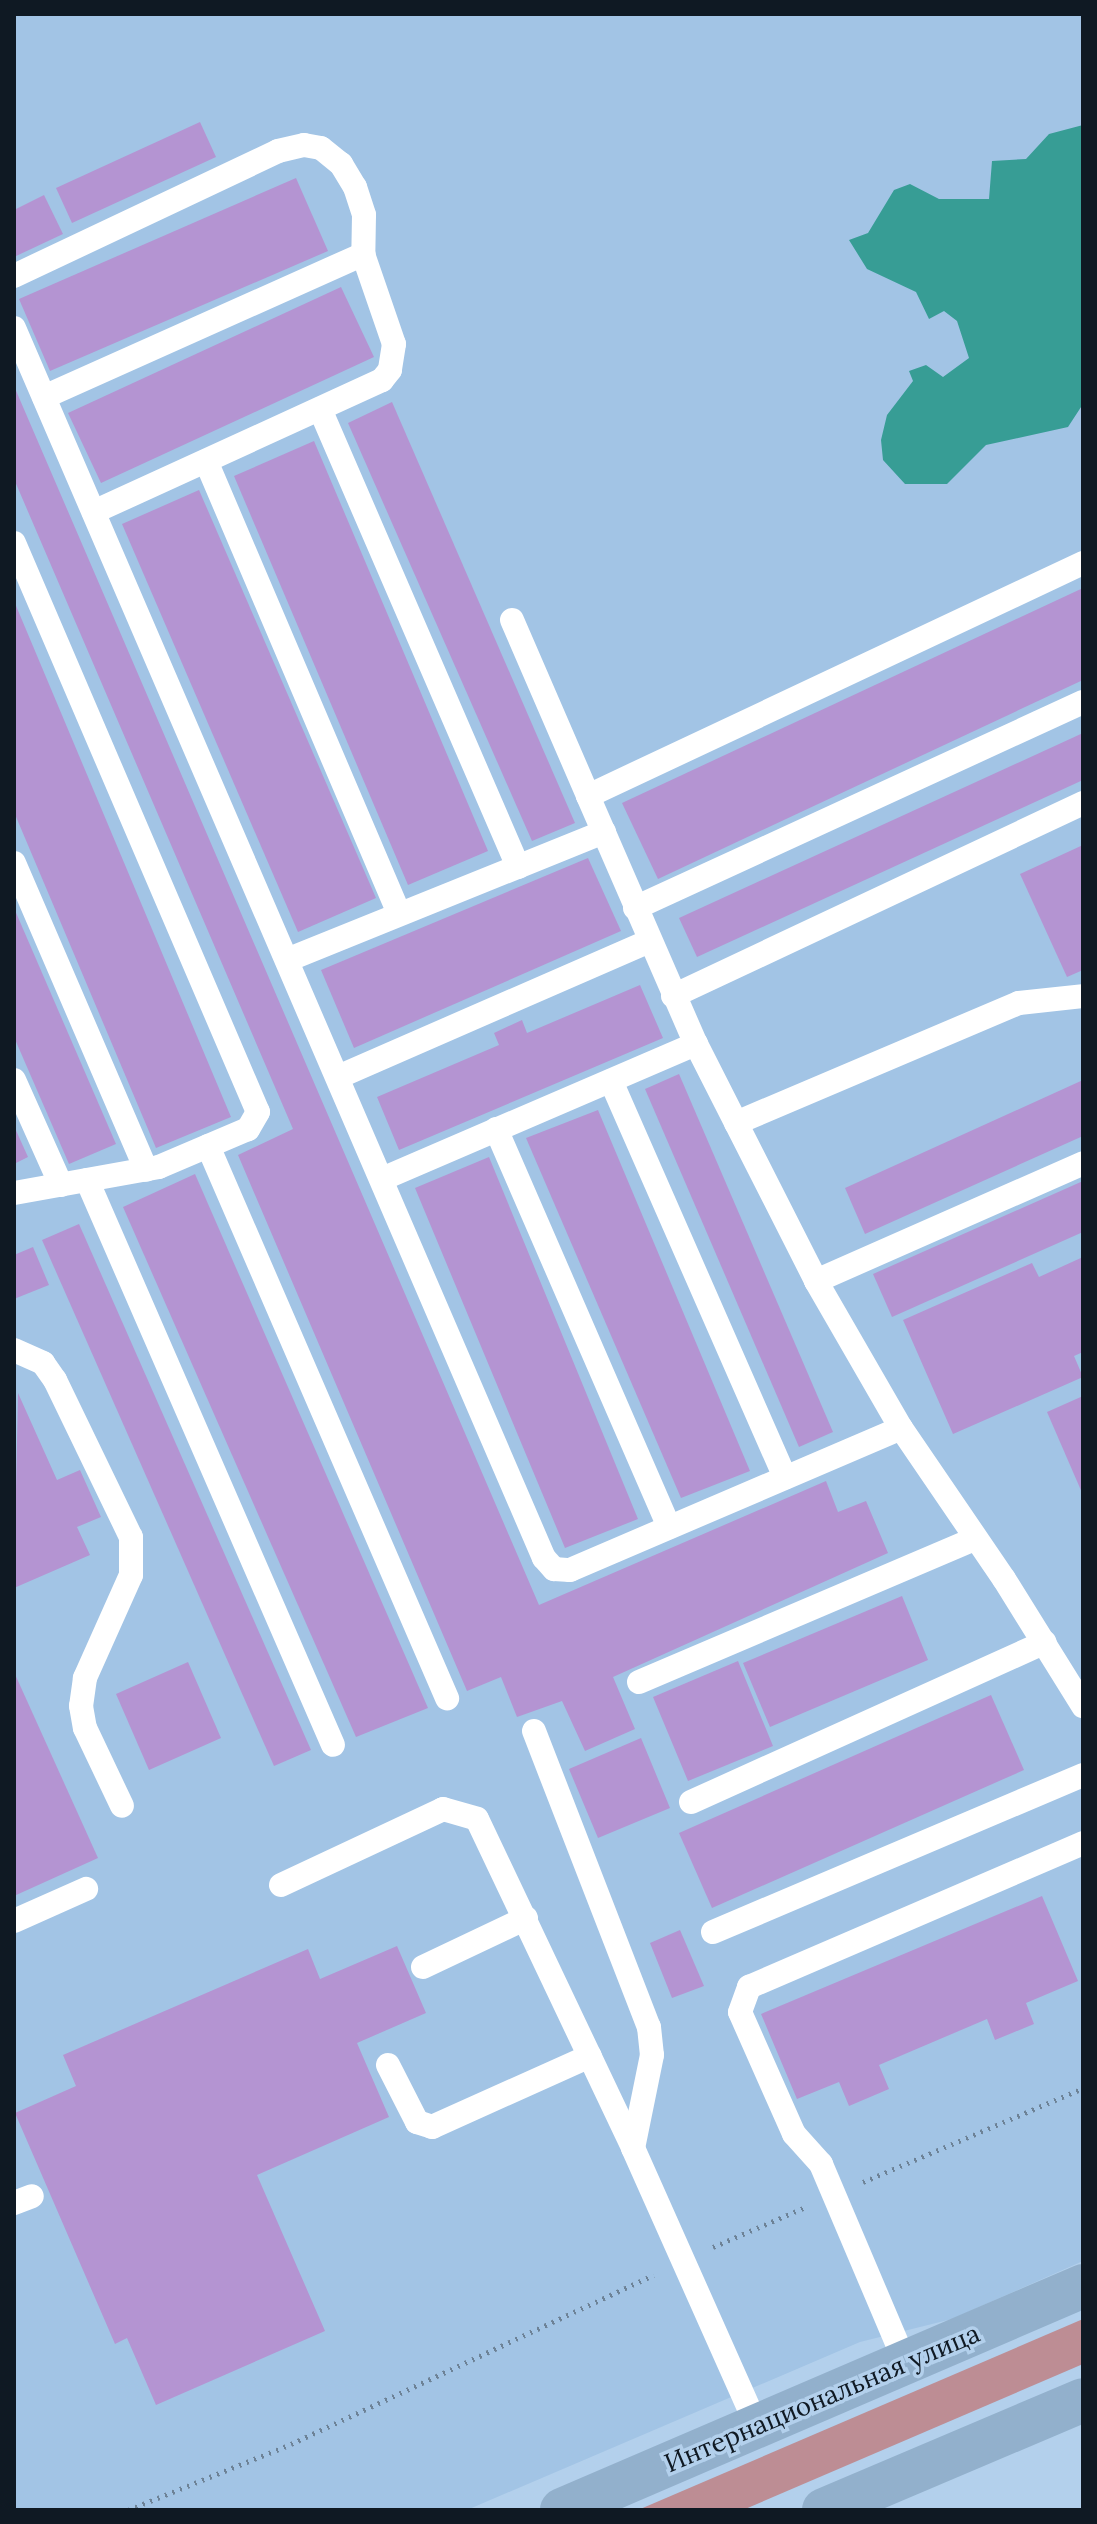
<!DOCTYPE html>
<meta charset="utf-8">
<style>
body{margin:0}
#map{position:relative;width:1097px;height:2524px;overflow:hidden;background:#b3d0ec;font-family:Lora,serif}
div>[style]{position:absolute}
[style*='--x']{left:calc(var(--x)*1px);top:calc(var(--y)*1px);width:calc(var(--w)*1px);rotate:calc(var(--a)*1deg)}
.built>*{inset:0;background:#a2c4e5}
.green>*{inset:0;background:#bd8d94}
.water>*{inset:0;background:#379d95}
.building>*{inset:0;background:#b494d2}
.path>*{height:5px;margin-top:-2.5px;transform-origin:0;background:repeating-linear-gradient(90deg,#6d8296 0 2px,transparent 0 8px)}
.lane>*{height:24px;margin:-12px;padding:0 12px;transform-origin:12px;border-radius:12px;background:#fff}
.primary>*{height:44px;margin:-22px;padding:0 22px;transform-origin:22px;border-radius:22px;background:#92b0cc}
span{translate:-50% -50%;white-space:nowrap;text-align:center;line-height:1.15;-webkit-text-stroke:7px #b3d0ec;paint-order:stroke}
.street-label{font-size:26px;color:#0f1923}
.frame{position:absolute;inset:0;border:16px solid #0f1923;pointer-events:none}
</style>
<div id="map">
<div class="built">
<i style="clip-path:polygon(14px 14px,1083px 14px,1083px 2261px,952px 2319px,860px 2342px,467px 2510px,14px 2510px)"></i>
</div>
<div class="green">
<i style="clip-path:polygon(1083px 2319px,1083px 2364px,743px 2510px,638px 2510px)"></i>
</div>
<div class="water">
<i style="clip-path:polygon(1083px 125px,1083px 404px,1068px 427px,986px 445px,947px 484px,905px 484px,883px 460px,881px 440px,887px 415px,913px 381px,909px 371px,926px 365px,943px 377px,969px 358px,957px 321px,944px 311px,929px 319px,916px 292px,867px 269px,849px 240px,868px 233px,894px 190px,910px 184px,939px 199px,989px 199px,992px 161px,1026px 159px,1049px 134px)"></i>
</div>
<div class="building">
<i style="clip-path:polygon(200px 122px,216px 157px,72px 223px,56px 188px)"></i>
<i style="clip-path:polygon(296px 178px,328px 251px,50px 371px,19px 299px)"></i>
<i style="clip-path:polygon(44px 195px,63px 234px,14px 257px,14px 210px)"></i>
<i style="clip-path:polygon(341px 287px,374px 357px,101px 483px,68px 413px)"></i>
<i style="clip-path:polygon(14px 386px,539px 1605px,826px 1481px,838px 1512px,866px 1501px,888px 1553px,613px 1677px,635px 1729px,585px 1751px,562px 1701px,517px 1717px,501px 1677px,467px 1691px,238px 1155px,293px 1129px,14px 479px)"></i>
<i style="clip-path:polygon(392px 402px,575px 823px,532px 841px,348px 423px)"></i>
<i style="clip-path:polygon(314px 441px,488px 851px,408px 885px,234px 476px)"></i>
<i style="clip-path:polygon(199px 490px,376px 898px,298px 932px,122px 524px)"></i>
<i style="clip-path:polygon(1083px 588px,1083px 680px,658px 879px,622px 803px)"></i>
<i style="clip-path:polygon(14px 601px,231px 1117px,156px 1148px,14px 812px)"></i>
<i style="clip-path:polygon(1083px 733px,1083px 780px,697px 957px,679px 918px)"></i>
<i style="clip-path:polygon(1083px 845px,1083px 970px,1067px 977px,1020px 874px)"></i>
<i style="clip-path:polygon(588px 858px,621px 931px,354px 1048px,321px 970px)"></i>
<i style="clip-path:polygon(14px 908px,116px 1144px,69px 1164px,14px 1037px)"></i>
<i style="clip-path:polygon(640px 985px,663px 1038px,399px 1150px,377px 1097px,499px 1045px,494px 1033px,522px 1020px,527px 1033px)"></i>
<i style="clip-path:polygon(679px 1074px,833px 1432px,799px 1447px,645px 1089px)"></i>
<i style="clip-path:polygon(1083px 1080px,1083px 1136px,865px 1234px,845px 1188px)"></i>
<i style="clip-path:polygon(598px 1110px,750px 1471px,681px 1498px,526px 1138px)"></i>
<i style="clip-path:polygon(14px 1126px,28px 1157px,14px 1164px)"></i>
<i style="clip-path:polygon(489px 1157px,638px 1519px,565px 1548px,415px 1188px)"></i>
<i style="clip-path:polygon(195px 1174px,428px 1708px,356px 1737px,123px 1207px)"></i>
<i style="clip-path:polygon(1083px 1181px,1083px 1232px,892px 1317px,873px 1274px)"></i>
<i style="clip-path:polygon(79px 1224px,311px 1750px,274px 1766px,42px 1240px)"></i>
<i style="clip-path:polygon(33px 1247px,49px 1285px,14px 1299px,14px 1255px)"></i>
<i style="clip-path:polygon(1083px 1257px,1083px 1352px,1074px 1356px,1083px 1377px,953px 1434px,903px 1320px,1032px 1263px,1039px 1277px)"></i>
<i style="clip-path:polygon(18px 1393px,57px 1480px,80px 1470px,101px 1517px,77px 1527px,90px 1555px,14px 1588px)"></i>
<i style="clip-path:polygon(1083px 1396px,1083px 1495px,1047px 1412px)"></i>
<i style="clip-path:polygon(902px 1596px,928px 1660px,770px 1727px,743px 1663px)"></i>
<i style="clip-path:polygon(738px 1661px,773px 1746px,688px 1781px,653px 1697px)"></i>
<i style="clip-path:polygon(188px 1662px,221px 1738px,149px 1770px,116px 1694px)"></i>
<i style="clip-path:polygon(14px 1672px,98px 1858px,14px 1896px)"></i>
<i style="clip-path:polygon(991px 1695px,1024px 1770px,712px 1908px,679px 1833px)"></i>
<i style="clip-path:polygon(641px 1738px,670px 1808px,598px 1838px,569px 1769px)"></i>
<i style="clip-path:polygon(1042px 1896px,1078px 1981px,1026px 2003px,1034px 2024px,995px 2040px,987px 2019px,879px 2065px,889px 2089px,849px 2106px,839px 2082px,797px 2099px,761px 2014px)"></i>
<i style="clip-path:polygon(680px 1930px,704px 1986px,672px 1998px,650px 1943px)"></i>
<i style="clip-path:polygon(397px 1946px,426px 2013px,357px 2043px,389px 2117px,257px 2175px,325px 2331px,156px 2405px,127px 2338px,115px 2344px,15px 2113px,76px 2086px,63px 2055px,308px 1949px,320px 1979px)"></i>
</div>
<div class="path">
<i style="--x:863;--y:2182;--w:239;--a:-23.1"></i>
<i style="--x:713;--y:2247;--w:101;--a:-23.3"></i>
<i style="--x:128;--y:2510;--w:176;--a:-22"></i>
<i style="--x:291;--y:2444;--w:400;--a:-25"></i>
</div>
<div class="lane">
<i style="--x:14;--y:276;--w:292;--a:-25.3"></i>
<i style="--x:278;--y:151;--w:27;--a:-13"></i>
<i style="--x:304;--y:145;--w:17;--a:10"></i>
<i style="--x:321;--y:148;--w:26;--a:39"></i>
<i style="--x:341;--y:164;--w:27;--a:59"></i>
<i style="--x:355;--y:187;--w:29;--a:72"></i>
<i style="--x:364;--y:215;--w:39;--a:91"></i>
<i style="--x:363;--y:254;--w:95;--a:71"></i>
<i style="--x:394;--y:344;--w:26;--a:99"></i>
<i style="--x:390;--y:370;--w:13;--a:129"></i>
<i style="--x:382;--y:380;--w:317;--a:155.4"></i>
<i style="--x:14;--y:328;--w:1339;--a:66.69"></i>
<i style="--x:544;--y:1558;--w:15;--a:48"></i>
<i style="--x:554;--y:1569;--w:16;--a:4"></i>
<i style="--x:570;--y:1570;--w:360;--a:-23.2"></i>
<i style="--x:901;--y:1428;--w:183;--a:55.7"></i>
<i style="--x:1004;--y:1579;--w:150;--a:58.1"></i>
<i style="--x:44;--y:397;--w:350;--a:-24.1"></i>
<i style="--x:320;--y:409;--w:499;--a:66.6"></i>
<i style="--x:206;--y:461;--w:492;--a:66.9"></i>
<i style="--x:14;--y:543;--w:619;--a:66.79"></i>
<i style="--x:258;--y:1112;--w:20;--a:120"></i>
<i style="--x:248;--y:1129;--w:97;--a:156.9"></i>
<i style="--x:159;--y:1167;--w:147;--a:169.8"></i>
<i style="--x:512;--y:620;--w:192;--a:66.6"></i>
<i style="--x:588;--y:796;--w:547;--a:-25.21"></i>
<i style="--x:588;--y:796;--w:270;--a:66.5"></i>
<i style="--x:696;--y:1044;--w:266;--a:63.1"></i>
<i style="--x:816;--y:1281;--w:170;--a:60"></i>
<i style="--x:14;--y:863;--w:334;--a:66.7"></i>
<i style="--x:635;--y:908;--w:493;--a:-24.7"></i>
<i style="--x:287;--y:960;--w:342;--a:-22"></i>
<i style="--x:673;--y:996;--w:453;--a:-25.2"></i>
<i style="--x:338;--y:1077;--w:340;--a:-23.6"></i>
<i style="--x:14;--y:1080;--w:115;--a:65.9"></i>
<i style="--x:611;--y:1081;--w:433;--a:66.3"></i>
<i style="--x:736;--y:1123;--w:307;--a:-23"></i>
<i style="--x:1019;--y:1003;--w:64;--a:-6.2"></i>
<i style="--x:496;--y:1129;--w:434;--a:66.5"></i>
<i style="--x:208;--y:1146;--w:602;--a:66.59"></i>
<i style="--x:382;--y:1179;--w:342;--a:-23.3"></i>
<i style="--x:87;--y:1180;--w:616;--a:66.47"></i>
<i style="--x:816;--y:1281;--w:292;--a:-23.8"></i>
<i style="--x:14;--y:1350;--w:32;--a:24"></i>
<i style="--x:43;--y:1363;--w:21;--a:55"></i>
<i style="--x:55;--y:1380;--w:174;--a:64.2"></i>
<i style="--x:131;--y:1537;--w:38;--a:90"></i>
<i style="--x:131;--y:1575;--w:113;--a:114.1"></i>
<i style="--x:85;--y:1678;--w:28;--a:98"></i>
<i style="--x:81;--y:1706;--w:22;--a:80"></i>
<i style="--x:85;--y:1728;--w:86;--a:64.6"></i>
<i style="--x:639;--y:1682;--w:364;--a:-23.1"></i>
<i style="--x:534;--y:1731;--w:318;--a:68.8"></i>
<i style="--x:649;--y:2027;--w:28;--a:84"></i>
<i style="--x:652;--y:2055;--w:95;--a:101.5"></i>
<i style="--x:633;--y:2148;--w:304;--a:66"></i>
<i style="--x:691;--y:1802;--w:388;--a:-24.3"></i>
<i style="--x:281;--y:1885;--w:179;--a:-25.1"></i>
<i style="--x:443;--y:1809;--w:35;--a:16"></i>
<i style="--x:477;--y:1819;--w:364;--a:64.6"></i>
<i style="--x:14;--y:1921;--w:79;--a:-24"></i>
<i style="--x:713;--y:1932;--w:402;--a:-23"></i>
<i style="--x:423;--y:1967;--w:114;--a:-25.4"></i>
<i style="--x:388;--y:2065;--w:64;--a:63"></i>
<i style="--x:417;--y:2122;--w:16;--a:18"></i>
<i style="--x:432;--y:2127;--w:173;--a:-24.2"></i>
<i style="--x:14;--y:2203;--w:19;--a:-21"></i>
<i style="--x:905;--y:2362;--w:215;--a:-113"></i>
<i style="--x:821;--y:2164;--w:40;--a:-132"></i>
<i style="--x:794;--y:2134;--w:133;--a:-113.9"></i>
<i style="--x:740;--y:2012;--w:27;--a:-70"></i>
<i style="--x:749;--y:1987;--w:364;--a:-23.3"></i>
</div>
<div class="primary">
<i style="--x:562;--y:2510;--w:567;--a:-23.26"></i>
<i style="--x:824;--y:2510;--w:281;--a:-23"></i>
</div>
<div class="street-label">
<span style="left:822px;top:2398px;rotate:-23deg">Интернациональная улица</span>
</div>
<div class="frame"></div>
</div>
